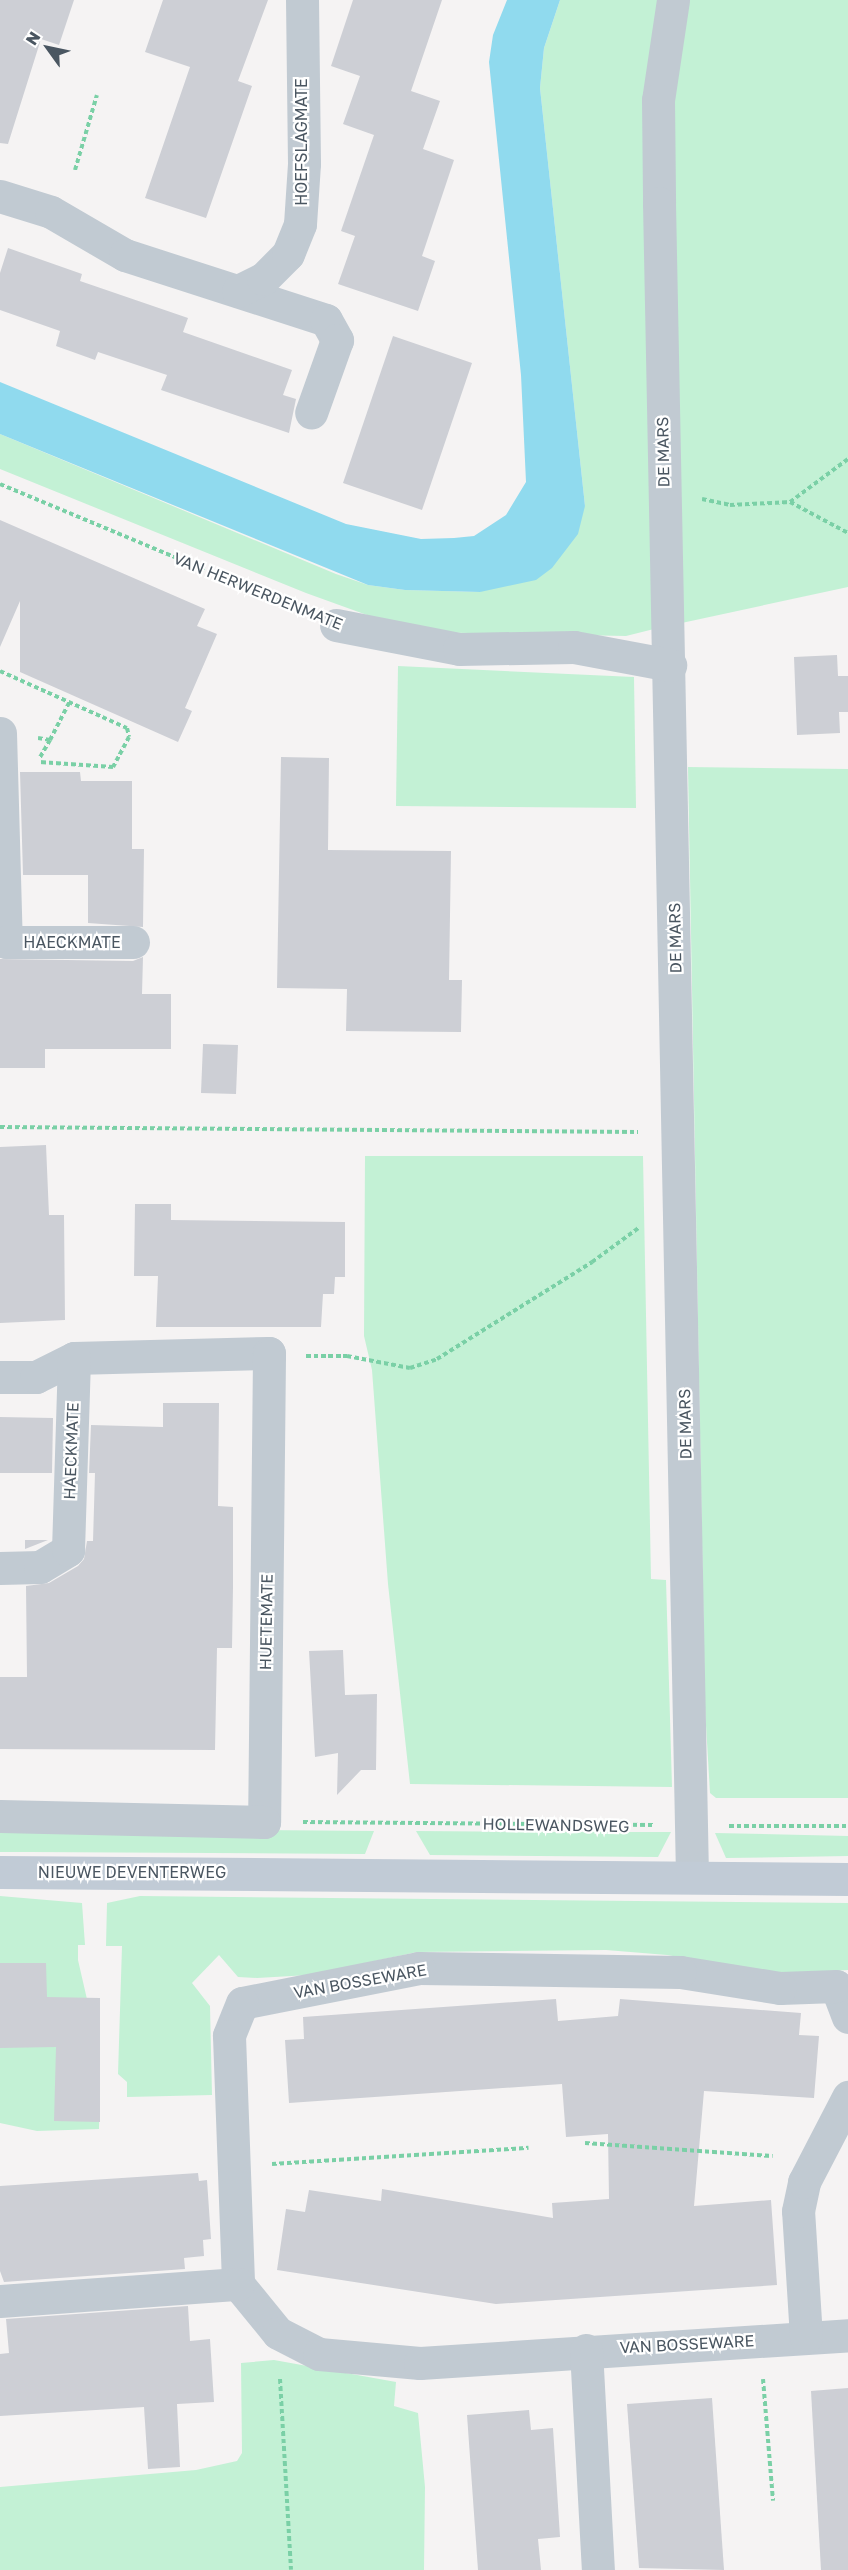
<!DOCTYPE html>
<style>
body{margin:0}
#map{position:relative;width:848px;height:2570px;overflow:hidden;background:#f5f3f3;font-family:"Golos Text",sans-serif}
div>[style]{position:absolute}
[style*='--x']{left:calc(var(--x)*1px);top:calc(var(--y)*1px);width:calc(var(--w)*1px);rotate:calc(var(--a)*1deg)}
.green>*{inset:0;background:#c3f1d5}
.water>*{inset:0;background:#90daee}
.building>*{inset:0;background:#cdcfd5}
.path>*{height:4px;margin-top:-2px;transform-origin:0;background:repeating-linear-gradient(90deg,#7ad0a6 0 4.5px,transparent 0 7.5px)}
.minor>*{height:33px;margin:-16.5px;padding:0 16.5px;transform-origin:16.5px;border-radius:16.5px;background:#c1cad2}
.secondary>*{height:33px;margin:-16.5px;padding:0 16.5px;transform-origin:16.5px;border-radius:16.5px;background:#c1cbd6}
span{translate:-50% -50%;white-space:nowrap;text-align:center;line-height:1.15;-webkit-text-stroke:4.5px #fff;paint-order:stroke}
.street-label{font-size:16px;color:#4a5661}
.north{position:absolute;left:18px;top:18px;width:60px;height:60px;-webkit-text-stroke:4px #fff;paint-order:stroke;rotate:303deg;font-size:16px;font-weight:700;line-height:24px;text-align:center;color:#4a5661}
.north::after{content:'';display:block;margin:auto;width:21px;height:27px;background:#4a5661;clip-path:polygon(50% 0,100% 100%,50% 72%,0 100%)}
</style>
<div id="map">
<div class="green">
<i style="clip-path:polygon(560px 0,662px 0,658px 628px,626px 636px,414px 632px,306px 593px,0 469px,0 434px,336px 574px,368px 585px,405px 590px,480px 592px,585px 506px,540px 88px,544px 48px)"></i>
<i style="clip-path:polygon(688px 0,848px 0,848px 587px,677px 624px,673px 93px)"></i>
<i style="clip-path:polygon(398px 666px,634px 677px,636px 808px,396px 806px)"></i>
<i style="clip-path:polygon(688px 767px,848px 769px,848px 1798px,716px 1798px,710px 1793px,705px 1708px)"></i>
<i style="clip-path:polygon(365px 1156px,643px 1156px,651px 1579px,666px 1580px,672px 1787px,410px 1784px,388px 1584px,372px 1370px,364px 1336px)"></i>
<i style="clip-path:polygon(0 1828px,259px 1830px,374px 1831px,365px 1854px,30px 1852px,0 1852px)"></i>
<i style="clip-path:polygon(416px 1831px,548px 1832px,671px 1832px,658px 1857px,430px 1855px)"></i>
<i style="clip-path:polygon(715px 1833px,848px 1836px,848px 1856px,726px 1858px)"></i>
<i style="clip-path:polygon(0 1896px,82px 1903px,85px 1945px,78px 1945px,78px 1960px,100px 2056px,99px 2129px,37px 2131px,0 2123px)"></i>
<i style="clip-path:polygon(140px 1896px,848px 1903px,848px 1970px,778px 1974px,667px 1955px,606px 1950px,417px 1952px,309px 1975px,257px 1978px,238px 1977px,219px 1955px,192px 1983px,210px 2006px,212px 2095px,127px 2097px,127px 2082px,118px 2074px,122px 1946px,106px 1946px,107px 1903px)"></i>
<i style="clip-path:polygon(274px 2360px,396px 2382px,394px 2406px,418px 2413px,425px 2487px,424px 2570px,0 2570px,0 2487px,196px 2470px,237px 2461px,242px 2453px,241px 2363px)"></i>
</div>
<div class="water">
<i style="clip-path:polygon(507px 0,560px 0,544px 48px,540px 88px,585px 506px,578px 534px,552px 568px,536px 580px,480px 592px,405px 590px,368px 585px,0 434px,0 382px,346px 524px,421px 539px,454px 538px,474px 536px,506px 515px,526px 482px,521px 375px,489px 62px,493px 35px)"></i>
</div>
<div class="building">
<i style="clip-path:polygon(0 0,74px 0,59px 45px,41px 39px,8px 144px,0 143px)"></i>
<i style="clip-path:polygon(163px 0,268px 0,238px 81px,252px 86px,206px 218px,145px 198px,190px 67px,145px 52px)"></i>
<i style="clip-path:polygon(353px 0,442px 0,411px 91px,440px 101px,423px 149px,454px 160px,422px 256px,435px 261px,418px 311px,338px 284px,355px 236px,341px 231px,374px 135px,343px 124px,360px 76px,331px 66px)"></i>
<i style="clip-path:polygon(8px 248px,82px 274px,80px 281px,188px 318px,183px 332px,292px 370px,283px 395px,296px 399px,289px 433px,161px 390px,167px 375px,98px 352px,95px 360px,56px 346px,60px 331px,0 310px,0 273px)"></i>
<i style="clip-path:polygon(393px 336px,472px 363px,422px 510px,343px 483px)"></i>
<i style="clip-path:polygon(0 520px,205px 609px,197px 626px,217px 634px,185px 708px,192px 711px,178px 742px,20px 672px,20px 601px,0 647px)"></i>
<i style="clip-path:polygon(837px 655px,838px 676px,848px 676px,848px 712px,839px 712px,840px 733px,797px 735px,794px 657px)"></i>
<i style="clip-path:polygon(281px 757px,329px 758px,328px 850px,451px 851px,449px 980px,462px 980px,461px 1032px,346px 1031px,347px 989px,277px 988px)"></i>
<i style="clip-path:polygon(20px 772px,80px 772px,81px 781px,132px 781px,132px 849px,144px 849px,143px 927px,88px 923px,88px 875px,23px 875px)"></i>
<i style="clip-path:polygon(143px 957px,142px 994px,171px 994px,171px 1049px,45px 1049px,45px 1068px,0 1068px,0 959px,133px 961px)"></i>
<i style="clip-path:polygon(203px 1044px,238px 1045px,236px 1094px,201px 1093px)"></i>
<i style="clip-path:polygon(46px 1145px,49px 1215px,64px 1215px,65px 1320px,0 1323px,0 1147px)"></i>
<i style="clip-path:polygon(135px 1204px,171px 1204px,171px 1220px,345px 1222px,345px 1277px,335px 1277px,334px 1294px,323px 1294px,321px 1327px,156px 1327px,158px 1276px,134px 1276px)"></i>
<i style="clip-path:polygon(163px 1403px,219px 1403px,218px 1506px,233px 1507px,233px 1587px,232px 1648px,217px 1648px,215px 1750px,0 1749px,0 1677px,27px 1677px,26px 1586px,49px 1583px,78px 1566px,84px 1559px,87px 1541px,93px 1541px,95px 1473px,89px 1473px,91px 1425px,163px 1427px)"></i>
<i style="clip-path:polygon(0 1417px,53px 1418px,52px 1473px,0 1473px)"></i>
<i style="clip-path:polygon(25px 1540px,48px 1540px,25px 1549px)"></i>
<i style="clip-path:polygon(343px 1650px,345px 1695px,377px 1694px,376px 1770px,361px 1770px,337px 1795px,338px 1753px,315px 1757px,309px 1651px)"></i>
<i style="clip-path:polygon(0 1963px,46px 1963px,47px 1997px,100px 1998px,100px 2122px,54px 2121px,56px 2047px,0 2048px)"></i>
<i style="clip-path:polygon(556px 1999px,558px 2021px,618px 2016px,620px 1999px,801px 2013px,799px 2035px,819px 2036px,814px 2098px,704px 2091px,694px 2206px,771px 2200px,777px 2285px,496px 2304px,277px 2270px,286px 2209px,305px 2212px,309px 2190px,381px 2201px,382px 2189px,553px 2218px,552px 2203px,609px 2199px,608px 2134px,566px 2137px,562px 2084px,289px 2103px,285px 2040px,304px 2039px,303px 2017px)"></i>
<i style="clip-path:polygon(198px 2173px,199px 2181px,207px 2180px,211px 2239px,203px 2240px,204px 2256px,184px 2258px,185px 2269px,4px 2282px,0 2271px,0 2186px)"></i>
<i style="clip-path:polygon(188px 2306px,190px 2341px,210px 2339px,214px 2402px,177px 2404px,180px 2467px,148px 2469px,144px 2407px,0 2416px,0 2354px,9px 2353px,6px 2319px)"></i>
<i style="clip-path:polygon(848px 2388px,848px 2570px,821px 2570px,811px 2391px)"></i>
<i style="clip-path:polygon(712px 2398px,724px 2570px,639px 2568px,627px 2404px)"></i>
<i style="clip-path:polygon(529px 2410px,531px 2430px,553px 2428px,560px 2537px,538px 2539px,541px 2570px,478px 2570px,467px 2415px)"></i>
</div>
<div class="path">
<i style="--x:75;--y:170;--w:78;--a:-73.7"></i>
<i style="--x:0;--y:484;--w:326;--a:22.7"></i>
<i style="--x:702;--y:499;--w:29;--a:12"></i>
<i style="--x:730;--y:505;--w:60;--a:-2.9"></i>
<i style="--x:790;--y:502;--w:72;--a:-36.6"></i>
<i style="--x:790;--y:502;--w:66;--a:28.1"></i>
<i style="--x:0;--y:671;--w:139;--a:24.2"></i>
<i style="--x:127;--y:728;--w:9;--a:77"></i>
<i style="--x:129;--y:737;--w:34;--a:118"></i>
<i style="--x:113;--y:767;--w:74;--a:-176.1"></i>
<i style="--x:38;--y:738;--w:12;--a:9"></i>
<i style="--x:50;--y:740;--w:20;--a:120"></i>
<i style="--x:50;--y:740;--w:44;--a:-62.9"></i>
<i style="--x:0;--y:1127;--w:638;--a:0.45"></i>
<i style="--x:306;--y:1356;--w:41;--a:0"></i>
<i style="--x:347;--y:1356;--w:64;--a:10.8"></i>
<i style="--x:410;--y:1368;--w:28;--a:-18"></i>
<i style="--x:437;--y:1359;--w:183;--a:-32"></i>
<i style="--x:592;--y:1262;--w:59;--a:-36.1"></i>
<i style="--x:303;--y:1822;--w:350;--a:0.5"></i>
<i style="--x:729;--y:1826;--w:119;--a:0"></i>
<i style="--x:585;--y:2143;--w:188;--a:4"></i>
<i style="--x:272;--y:2164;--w:257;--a:-3.6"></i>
<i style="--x:280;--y:2379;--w:191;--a:86.7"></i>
<i style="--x:763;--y:2379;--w:122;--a:85.3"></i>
</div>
<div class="minor">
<i style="--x:673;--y:0;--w:101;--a:98.5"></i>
<i style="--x:658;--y:100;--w:103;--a:89.4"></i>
<i style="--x:659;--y:203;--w:1674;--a:88.87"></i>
<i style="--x:0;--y:196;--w:53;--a:17.4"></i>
<i style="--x:51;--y:212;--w:86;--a:30.2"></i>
<i style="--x:125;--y:255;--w:211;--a:17.9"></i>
<i style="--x:326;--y:320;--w:23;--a:61"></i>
<i style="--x:337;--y:340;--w:77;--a:109.6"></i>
<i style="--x:238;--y:291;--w:28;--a:-26"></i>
<i style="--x:263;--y:279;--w:35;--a:-45"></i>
<i style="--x:288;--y:254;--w:32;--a:-68"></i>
<i style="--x:300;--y:224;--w:61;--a:-86.2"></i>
<i style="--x:304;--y:163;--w:163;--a:-90.7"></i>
<i style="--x:336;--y:625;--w:125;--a:11"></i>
<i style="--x:459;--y:649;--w:115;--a:-1"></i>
<i style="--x:574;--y:647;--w:98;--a:10.6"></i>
<i style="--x:0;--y:733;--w:209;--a:88.4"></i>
<i style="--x:6;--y:942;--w:127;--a:0"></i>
<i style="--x:0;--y:1377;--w:36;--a:0"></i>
<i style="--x:36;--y:1377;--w:42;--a:-26.6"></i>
<i style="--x:74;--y:1358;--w:195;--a:-1.5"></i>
<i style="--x:269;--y:1353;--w:3;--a:90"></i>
<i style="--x:269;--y:1356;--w:466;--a:90.6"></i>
<i style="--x:264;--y:1822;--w:264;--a:-178.7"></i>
<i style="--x:0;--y:1568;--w:40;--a:-1.4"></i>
<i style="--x:40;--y:1567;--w:33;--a:-31"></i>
<i style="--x:68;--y:1550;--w:192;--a:-88.2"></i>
<i style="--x:848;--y:2017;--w:33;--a:-111"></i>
<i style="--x:836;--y:1986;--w:56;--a:178"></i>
<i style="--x:780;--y:1988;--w:101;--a:-170.9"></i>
<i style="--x:680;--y:1972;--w:261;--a:-179.1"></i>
<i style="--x:419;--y:1968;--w:180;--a:168.8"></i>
<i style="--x:242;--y:2003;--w:35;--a:112"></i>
<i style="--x:229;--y:2036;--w:248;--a:87.9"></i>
<i style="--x:238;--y:2284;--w:63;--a:50.8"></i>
<i style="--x:278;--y:2333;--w:46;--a:27.1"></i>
<i style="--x:319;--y:2354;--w:101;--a:5.1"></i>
<i style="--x:420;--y:2363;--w:429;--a:-3.7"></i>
<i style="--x:0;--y:2301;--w:239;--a:-4.1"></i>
<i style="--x:806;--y:2337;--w:126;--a:-93.6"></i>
<i style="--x:798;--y:2211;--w:30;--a:-78"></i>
<i style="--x:804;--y:2182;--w:96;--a:-62.6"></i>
<i style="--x:586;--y:2350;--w:220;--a:86.9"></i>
</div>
<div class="secondary">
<i style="--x:0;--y:1872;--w:848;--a:0.47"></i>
</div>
<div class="street-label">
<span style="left:301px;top:142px;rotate:-90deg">HOEFSLAGMATE</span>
<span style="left:663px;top:452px;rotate:-91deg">DE MARS</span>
<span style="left:258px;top:591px;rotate:22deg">VAN HERWERDENMATE</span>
<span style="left:675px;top:938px;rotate:-91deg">DE MARS</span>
<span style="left:72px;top:942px">HAECKMATE</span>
<span style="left:685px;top:1424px;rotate:-91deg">DE MARS</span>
<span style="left:71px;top:1451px;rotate:-88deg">HAECKMATE</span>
<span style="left:266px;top:1622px;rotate:-89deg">HUETEMATE</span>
<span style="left:556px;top:1825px;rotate:1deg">HOLLEWANDSWEG</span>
<span style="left:132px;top:1872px">NIEUWE DEVENTERWEG</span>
<span style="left:360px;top:1981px;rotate:-10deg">VAN BOSSEWARE</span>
<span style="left:687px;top:2344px;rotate:-3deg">VAN BOSSEWARE</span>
</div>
<div class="north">N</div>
</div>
